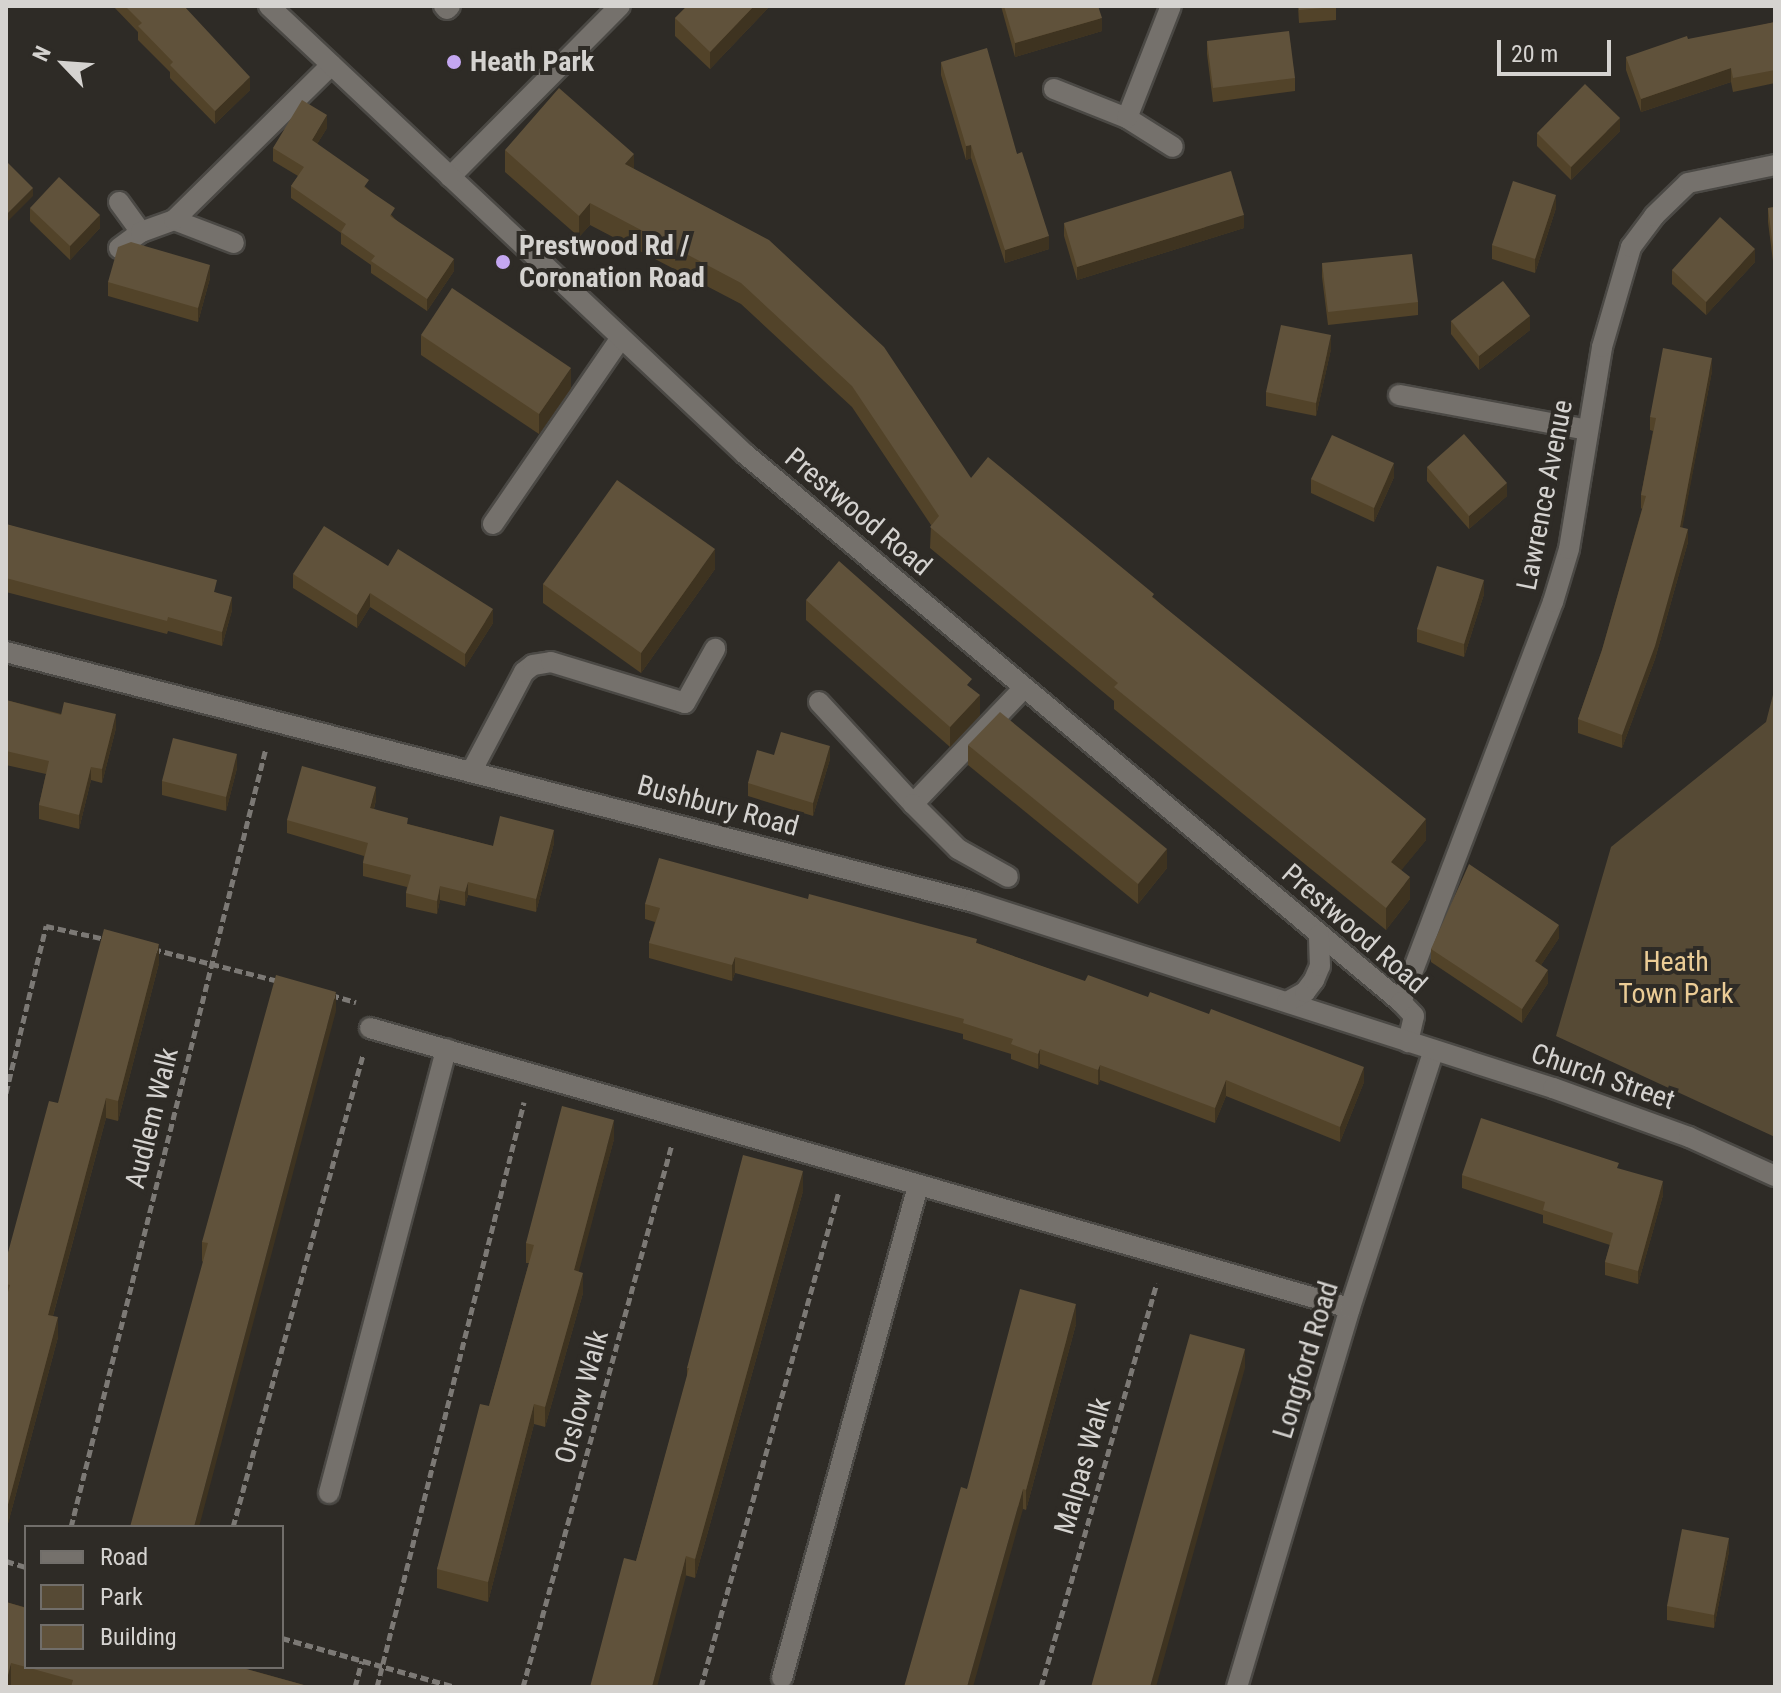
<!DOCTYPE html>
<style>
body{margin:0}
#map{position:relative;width:1781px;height:1693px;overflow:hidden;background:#2e2b26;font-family:"Roboto Condensed",sans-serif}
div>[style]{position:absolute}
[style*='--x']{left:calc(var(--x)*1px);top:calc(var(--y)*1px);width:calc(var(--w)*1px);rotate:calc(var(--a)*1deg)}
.green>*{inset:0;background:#564a35}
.path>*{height:5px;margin-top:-2.5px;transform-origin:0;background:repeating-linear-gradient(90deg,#7c7975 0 8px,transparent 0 12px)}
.roads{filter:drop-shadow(2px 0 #4b4945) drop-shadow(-2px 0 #4b4945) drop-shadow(0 2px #4b4945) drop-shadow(0 -2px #4b4945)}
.lane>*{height:20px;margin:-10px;padding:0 10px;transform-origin:10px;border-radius:10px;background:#75716c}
.street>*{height:20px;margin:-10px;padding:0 10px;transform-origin:10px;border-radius:10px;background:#75716c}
.secondary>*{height:20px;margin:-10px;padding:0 10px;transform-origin:10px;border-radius:10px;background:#75716c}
.wall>*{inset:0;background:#524329}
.shaded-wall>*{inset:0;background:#3e3320}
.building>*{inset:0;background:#60523b}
.dots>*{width:22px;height:22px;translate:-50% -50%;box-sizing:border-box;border:4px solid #2e2b26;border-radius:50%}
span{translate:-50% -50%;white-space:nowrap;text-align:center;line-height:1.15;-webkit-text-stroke:8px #2e2b26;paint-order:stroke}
.poi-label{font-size:28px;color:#d5d3d0;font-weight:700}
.left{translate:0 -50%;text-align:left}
.street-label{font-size:28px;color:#d5d3d0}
.park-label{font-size:28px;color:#ebcc96}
.frame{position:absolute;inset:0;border:8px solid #d5d3d0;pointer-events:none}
.legend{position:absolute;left:24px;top:1525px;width:260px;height:144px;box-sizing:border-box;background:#2e2b26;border:2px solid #716e6a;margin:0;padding:10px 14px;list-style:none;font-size:24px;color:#d5d3d0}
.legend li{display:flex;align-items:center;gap:16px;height:40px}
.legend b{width:40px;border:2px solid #716e6a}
.north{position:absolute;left:24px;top:24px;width:80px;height:80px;-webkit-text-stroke:6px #2e2b26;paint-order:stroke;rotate:295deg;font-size:22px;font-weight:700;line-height:32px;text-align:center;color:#d5d3d0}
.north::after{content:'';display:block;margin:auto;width:28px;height:36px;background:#d5d3d0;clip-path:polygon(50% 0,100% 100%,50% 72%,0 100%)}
.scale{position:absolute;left:1497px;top:40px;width:114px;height:36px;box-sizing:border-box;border:4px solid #d5d3d0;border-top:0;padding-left:10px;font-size:24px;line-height:28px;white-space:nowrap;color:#d5d3d0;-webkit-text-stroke:6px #2e2b26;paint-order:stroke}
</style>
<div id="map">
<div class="green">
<i style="clip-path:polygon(1775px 687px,1775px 1137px,1556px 1036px,1611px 847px,1766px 722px)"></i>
</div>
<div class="path">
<i style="--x:153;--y:949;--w:130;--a:14.3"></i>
<i style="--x:331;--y:995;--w:26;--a:16"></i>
<i style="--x:6;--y:1093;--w:172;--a:-76.5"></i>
<i style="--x:46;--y:926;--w:60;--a:12.4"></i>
<i style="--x:71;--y:1527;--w:803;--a:-75.95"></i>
<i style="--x:233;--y:1527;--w:491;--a:-74.6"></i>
<i style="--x:6;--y:1561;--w:21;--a:17"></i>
<i style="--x:282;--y:1638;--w:180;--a:15.8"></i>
<i style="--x:355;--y:1687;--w:27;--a:-75"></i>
<i style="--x:377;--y:1687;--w:603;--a:-75.89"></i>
<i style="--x:523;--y:1687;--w:563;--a:-74.66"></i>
<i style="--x:701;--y:1687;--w:515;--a:-74.45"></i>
<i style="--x:1041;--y:1687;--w:420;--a:-74"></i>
</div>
<div class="roads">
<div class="lane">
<i style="--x:444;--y:6;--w:4;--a:45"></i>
<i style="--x:447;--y:9;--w:4;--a:-45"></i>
<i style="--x:119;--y:202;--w:37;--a:54"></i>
<i style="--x:174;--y:220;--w:64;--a:21"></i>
<i style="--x:119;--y:248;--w:27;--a:-36"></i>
<i style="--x:141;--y:232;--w:35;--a:-20"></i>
<i style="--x:174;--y:220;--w:221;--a:-44.6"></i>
<i style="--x:493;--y:524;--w:226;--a:-55.5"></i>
<i style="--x:819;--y:702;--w:139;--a:47.3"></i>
<i style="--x:913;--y:804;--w:161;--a:-46.3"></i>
<i style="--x:471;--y:772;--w:113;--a:-62.1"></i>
<i style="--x:524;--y:672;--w:11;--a:-38"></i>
<i style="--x:533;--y:665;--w:18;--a:-9"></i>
<i style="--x:551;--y:662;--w:140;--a:17"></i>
<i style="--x:685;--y:703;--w:62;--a:-60.9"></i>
<i style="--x:913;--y:804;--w:64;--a:45"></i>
<i style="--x:958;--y:849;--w:57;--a:29.2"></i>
<i style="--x:329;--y:1493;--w:459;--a:-75.2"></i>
<i style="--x:782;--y:1678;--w:510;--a:-74.55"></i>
</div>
<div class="street">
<i style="--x:1054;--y:89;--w:79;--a:21.7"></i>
<i style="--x:1127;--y:118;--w:54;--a:32.2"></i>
<i style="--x:1127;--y:118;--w:120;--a:-68.6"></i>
<i style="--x:450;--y:177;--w:241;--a:-45.2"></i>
<i style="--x:1399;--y:395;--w:191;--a:10.5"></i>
<i style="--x:1401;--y:1002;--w:428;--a:-69.2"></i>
<i style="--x:1553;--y:602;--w:55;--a:-73.2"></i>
<i style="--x:1569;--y:549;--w:205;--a:-80.7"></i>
<i style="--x:1602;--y:347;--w:104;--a:-73.8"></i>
<i style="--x:1631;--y:247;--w:39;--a:-53"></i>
<i style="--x:1654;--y:216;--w:47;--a:-44.1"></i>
<i style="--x:1688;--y:183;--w:89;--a:-11.7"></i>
<i style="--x:370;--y:1028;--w:1019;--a:15.95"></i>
<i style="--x:1237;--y:1687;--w:395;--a:-73.4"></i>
<i style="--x:1350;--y:1308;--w:271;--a:-72"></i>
</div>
<div class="secondary">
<i style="--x:269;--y:6;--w:654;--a:43.26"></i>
<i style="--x:745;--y:454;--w:855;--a:39.87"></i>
<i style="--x:1401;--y:1002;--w:19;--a:47"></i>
<i style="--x:1414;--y:1016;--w:27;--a:103"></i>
<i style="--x:6;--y:652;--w:1000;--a:14.48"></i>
<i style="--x:974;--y:902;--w:608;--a:17.81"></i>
<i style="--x:1553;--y:1088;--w:145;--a:19.8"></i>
<i style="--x:1689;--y:1137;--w:94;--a:24.4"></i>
<i style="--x:1287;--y:1002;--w:21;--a:-29"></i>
<i style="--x:1305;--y:992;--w:15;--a:-53"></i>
<i style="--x:1314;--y:980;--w:15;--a:-67"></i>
<i style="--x:1320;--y:966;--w:31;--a:-92"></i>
</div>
</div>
<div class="wall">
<i style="clip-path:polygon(113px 6px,184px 6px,250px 90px,215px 124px,170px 78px,170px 72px,138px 40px,138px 32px)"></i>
<i style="clip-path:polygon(687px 6px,770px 6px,710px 69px,675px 36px,675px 18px)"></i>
<i style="clip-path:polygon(1001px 6px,1098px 6px,1102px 31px,1015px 57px)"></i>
<i style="clip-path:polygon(1298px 6px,1336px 6px,1336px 20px,1299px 23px)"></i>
<i style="clip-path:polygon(1775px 22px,1775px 83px,1733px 92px,1731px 82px,1641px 112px,1626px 70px,1626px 57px)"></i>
<i style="clip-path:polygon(1207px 41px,1295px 78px,1295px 91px,1213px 102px,1207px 54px)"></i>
<i style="clip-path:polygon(941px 62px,1017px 154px,1049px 249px,1005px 263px,971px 158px,966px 160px,941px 75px)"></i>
<i style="clip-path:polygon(327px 128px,317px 144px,369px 190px,395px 219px,454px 271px,427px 311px,371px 273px,371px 265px,341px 244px,341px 233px,291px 198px,291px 186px,298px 176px,273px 161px,273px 148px)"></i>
<i style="clip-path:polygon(1620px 131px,1571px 180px,1537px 146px,1537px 133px)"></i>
<i style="clip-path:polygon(505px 150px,634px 169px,971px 478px,1154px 598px,1426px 840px,1401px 870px,1410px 899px,1386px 930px,1114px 709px,1114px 701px,930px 548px,931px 525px,852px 407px,741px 304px,590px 225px,579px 237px,505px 172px)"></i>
<i style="clip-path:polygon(1775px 207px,1775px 269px,1774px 269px,1768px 222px,1768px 208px)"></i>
<i style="clip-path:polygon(30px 208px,100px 228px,70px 260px,30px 221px)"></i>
<i style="clip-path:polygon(1556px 208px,1535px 273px,1492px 259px,1492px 245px)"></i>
<i style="clip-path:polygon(1064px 223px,1244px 228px,1077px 280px,1064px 236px)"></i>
<i style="clip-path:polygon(1755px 262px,1706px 315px,1672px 284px,1672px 270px)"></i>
<i style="clip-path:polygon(1322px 263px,1418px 302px,1418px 315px,1328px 325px,1322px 277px)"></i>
<i style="clip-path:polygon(210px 278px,198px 322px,108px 296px,108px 282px)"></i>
<i style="clip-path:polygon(1451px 321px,1530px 330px,1479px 370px,1451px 334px)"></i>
<i style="clip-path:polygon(421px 335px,571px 388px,539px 434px,421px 355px)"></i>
<i style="clip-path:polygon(1331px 349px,1316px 416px,1266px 406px,1266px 392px)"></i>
<i style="clip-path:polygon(1712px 371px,1682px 527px,1688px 542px,1655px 659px,1622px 748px,1578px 733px,1578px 719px,1602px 650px,1642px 509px,1641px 508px,1641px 495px,1653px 431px,1650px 430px,1650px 417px)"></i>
<i style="clip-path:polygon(1427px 467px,1507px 496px,1469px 529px,1427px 481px)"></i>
<i style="clip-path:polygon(1394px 477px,1374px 522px,1311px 493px,1311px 479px)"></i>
<i style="clip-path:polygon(6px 524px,217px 593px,232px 610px,222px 646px,168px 631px,167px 634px,6px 592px)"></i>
<i style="clip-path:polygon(715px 569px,641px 673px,543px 603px,543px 584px)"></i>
<i style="clip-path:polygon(293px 574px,493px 623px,465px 667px,370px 607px,357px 628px,293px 588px)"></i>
<i style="clip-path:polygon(1484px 594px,1464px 657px,1417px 642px,1417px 629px)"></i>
<i style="clip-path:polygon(806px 600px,972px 689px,980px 715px,950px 747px,806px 620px)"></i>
<i style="clip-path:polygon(6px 700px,116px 728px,102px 783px,91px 780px,79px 829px,39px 819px,39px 805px,46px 774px,6px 765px)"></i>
<i style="clip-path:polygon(968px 745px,1167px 868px,1138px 904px,968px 765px)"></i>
<i style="clip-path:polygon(774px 755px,830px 759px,813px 816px,748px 796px,748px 783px)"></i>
<i style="clip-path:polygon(237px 768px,226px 811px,162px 795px,162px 781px)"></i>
<i style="clip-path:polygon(376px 800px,374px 809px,408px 824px,493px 846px,554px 843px,536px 912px,468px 895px,465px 906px,440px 900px,437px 914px,406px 907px,406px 893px,407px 887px,363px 876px,363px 863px,364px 856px,287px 833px,287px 820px)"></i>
<i style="clip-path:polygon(808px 899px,977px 943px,1364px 1082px,1340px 1142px,1226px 1096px,1215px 1123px,1100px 1080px,1098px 1085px,1040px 1064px,1038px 1069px,1011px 1059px,1011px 1054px,963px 1039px,963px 1034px,735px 973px,732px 981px,649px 958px,649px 943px,655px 922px,645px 919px,645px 904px)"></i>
<i style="clip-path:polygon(1559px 938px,1541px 965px,1548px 983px,1522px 1023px,1431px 962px,1431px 949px)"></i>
<i style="clip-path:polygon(159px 963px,118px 1121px,106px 1118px,53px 1316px,58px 1337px,6px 1531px,6px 1260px,58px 1103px)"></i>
<i style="clip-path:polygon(336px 1011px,203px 1262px,202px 1261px,202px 1242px)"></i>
<i style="clip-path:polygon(614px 1139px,578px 1272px,583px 1293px,545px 1427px,534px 1424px,488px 1602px,437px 1588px,437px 1569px,489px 1406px,529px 1263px,526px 1263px,526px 1243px)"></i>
<i style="clip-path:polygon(1619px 1169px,1663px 1195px,1638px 1284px,1605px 1275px,1605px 1262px,1610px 1245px,1543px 1223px,1543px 1215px,1462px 1188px,1462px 1175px)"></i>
<i style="clip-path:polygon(803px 1191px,695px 1578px,636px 1561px,687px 1378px,687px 1368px)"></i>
<i style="clip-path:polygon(1076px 1324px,1026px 1510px,967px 1489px)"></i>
<i style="clip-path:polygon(1729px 1551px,1714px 1628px,1667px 1620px,1667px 1606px)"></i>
<i style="clip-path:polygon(6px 1602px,311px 1687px,6px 1687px)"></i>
</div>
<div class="shaded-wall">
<i style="clip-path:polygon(754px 6px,770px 6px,710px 69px,710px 52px)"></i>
<i style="clip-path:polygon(1102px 18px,1102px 31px,1015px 57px,1015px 43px)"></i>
<i style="clip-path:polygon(1731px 68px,1731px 82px,1641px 112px,1641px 99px)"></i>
<i style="clip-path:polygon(250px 77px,250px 90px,215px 124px,215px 111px)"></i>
<i style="clip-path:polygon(327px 115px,327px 128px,312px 152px,312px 140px)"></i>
<i style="clip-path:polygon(1620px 118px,1620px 131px,1571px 180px,1571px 167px)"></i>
<i style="clip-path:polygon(971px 145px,971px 158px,966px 160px,966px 146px)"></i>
<i style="clip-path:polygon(634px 154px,634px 176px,625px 164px)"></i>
<i style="clip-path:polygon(33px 188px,33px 196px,6px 223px,6px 215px)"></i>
<i style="clip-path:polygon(1556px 195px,1556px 208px,1535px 273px,1535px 259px)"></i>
<i style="clip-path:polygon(590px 203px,590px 225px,579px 237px,579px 216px)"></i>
<i style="clip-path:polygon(100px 215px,100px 228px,70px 260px,70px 246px)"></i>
<i style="clip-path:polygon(1244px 215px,1244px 228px,1077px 280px,1077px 267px)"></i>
<i style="clip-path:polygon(1049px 236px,1049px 249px,1005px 263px,1005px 250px)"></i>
<i style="clip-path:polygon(1755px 249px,1755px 262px,1706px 315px,1706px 302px)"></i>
<i style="clip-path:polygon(454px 259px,454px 271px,427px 311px,427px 299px)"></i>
<i style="clip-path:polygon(210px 265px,210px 278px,198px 322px,198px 308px)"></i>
<i style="clip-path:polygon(1530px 316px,1530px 330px,1479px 370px,1479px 356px)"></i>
<i style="clip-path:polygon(1331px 335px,1331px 349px,1316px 416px,1316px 403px)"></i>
<i style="clip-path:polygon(1712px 358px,1712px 371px,1680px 540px,1680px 527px)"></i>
<i style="clip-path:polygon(571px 368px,571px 388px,539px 434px,539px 414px)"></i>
<i style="clip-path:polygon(1394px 463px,1394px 477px,1374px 522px,1374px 508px)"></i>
<i style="clip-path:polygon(1507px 483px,1507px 496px,1469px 529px,1469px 516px)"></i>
<i style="clip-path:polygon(1688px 529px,1688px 542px,1655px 659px,1622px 748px,1622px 735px)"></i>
<i style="clip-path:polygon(715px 549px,715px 569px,641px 673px,641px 653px)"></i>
<i style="clip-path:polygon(1484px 580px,1484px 594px,1464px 657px,1464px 644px)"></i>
<i style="clip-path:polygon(370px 593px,370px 607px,357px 628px,357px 615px)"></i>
<i style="clip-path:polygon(232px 597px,232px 610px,222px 646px,222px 632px)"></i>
<i style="clip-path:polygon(493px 609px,493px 623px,465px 667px,465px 654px)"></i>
<i style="clip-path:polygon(980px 695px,980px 715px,950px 747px,950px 727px)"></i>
<i style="clip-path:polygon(116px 714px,116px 728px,102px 783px,102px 769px)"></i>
<i style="clip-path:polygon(830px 746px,830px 759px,813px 816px,813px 803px)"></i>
<i style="clip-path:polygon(237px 754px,237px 768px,226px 811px,226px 797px)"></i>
<i style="clip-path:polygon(91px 767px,91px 780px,79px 829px,79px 815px)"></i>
<i style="clip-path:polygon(376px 787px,376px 800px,370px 822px,370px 808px)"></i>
<i style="clip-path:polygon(1426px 819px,1426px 840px,1391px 883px,1391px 862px)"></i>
<i style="clip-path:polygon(554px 830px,554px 843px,536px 912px,536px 899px)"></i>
<i style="clip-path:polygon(1167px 849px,1167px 868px,1138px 904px,1138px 884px)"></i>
<i style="clip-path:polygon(1410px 877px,1410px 899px,1386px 930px,1386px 908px)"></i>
<i style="clip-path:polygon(468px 882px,468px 895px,465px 906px,465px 892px)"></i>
<i style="clip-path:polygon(440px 886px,440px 900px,437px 914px,437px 901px)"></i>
<i style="clip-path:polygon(1559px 925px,1559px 938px,1535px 974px,1535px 961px)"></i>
<i style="clip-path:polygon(159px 944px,159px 963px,118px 1121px,118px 1101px)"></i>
<i style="clip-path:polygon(735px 957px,735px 973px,732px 981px,732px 965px)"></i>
<i style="clip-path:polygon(1548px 970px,1548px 983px,1522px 1023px,1522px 1009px)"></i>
<i style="clip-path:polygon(336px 992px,336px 1011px,199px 1527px,194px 1527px)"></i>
<i style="clip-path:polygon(1040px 1049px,1040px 1064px,1038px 1069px,1038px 1054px)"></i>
<i style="clip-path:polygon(1100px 1065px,1100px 1080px,1098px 1085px,1098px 1070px)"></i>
<i style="clip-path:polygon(1364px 1067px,1364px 1082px,1340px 1142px,1340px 1127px)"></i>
<i style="clip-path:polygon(1226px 1080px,1226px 1096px,1215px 1123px,1215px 1108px)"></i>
<i style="clip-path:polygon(106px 1098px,106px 1118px,48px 1334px,48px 1315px)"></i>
<i style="clip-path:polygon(614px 1120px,614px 1139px,574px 1290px,574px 1270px)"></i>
<i style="clip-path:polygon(803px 1171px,803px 1191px,695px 1578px,695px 1559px)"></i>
<i style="clip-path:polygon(1663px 1181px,1663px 1195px,1638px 1284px,1638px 1271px)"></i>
<i style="clip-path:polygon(583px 1273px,583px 1293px,545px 1427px,545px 1407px)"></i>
<i style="clip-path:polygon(1076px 1304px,1076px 1324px,1026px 1510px,1026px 1490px)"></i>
<i style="clip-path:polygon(58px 1317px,58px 1337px,6px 1531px,6px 1512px)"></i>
<i style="clip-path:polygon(1245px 1349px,1245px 1368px,1156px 1687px,1150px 1687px)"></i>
<i style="clip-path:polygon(534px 1404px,534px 1424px,488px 1602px,488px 1582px)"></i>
<i style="clip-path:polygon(1023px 1489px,1023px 1509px,973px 1687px,967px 1687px)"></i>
<i style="clip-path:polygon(1729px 1538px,1729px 1551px,1714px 1628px,1714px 1615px)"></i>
<i style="clip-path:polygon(686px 1556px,686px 1576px,657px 1687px,652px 1687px)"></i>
<i style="clip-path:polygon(11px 1663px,11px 1687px,8px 1687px,8px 1675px)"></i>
</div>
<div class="building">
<i style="clip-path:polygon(125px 6px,184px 6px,250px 77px,215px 111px,170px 65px,173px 62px,138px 26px,142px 23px)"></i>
<i style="clip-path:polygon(687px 6px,754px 6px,710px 52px,675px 18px)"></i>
<i style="clip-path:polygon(1004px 6px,1098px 6px,1102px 18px,1015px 43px)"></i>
<i style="clip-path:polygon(1299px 6px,1336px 6px,1336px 7px,1299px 10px)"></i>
<i style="clip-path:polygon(1775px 22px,1775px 70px,1733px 78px,1731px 68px,1641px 99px,1626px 57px,1687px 36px,1688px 39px)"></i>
<i style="clip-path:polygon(1289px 31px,1295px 78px,1213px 88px,1207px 41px)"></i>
<i style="clip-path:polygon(987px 48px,1017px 154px,1022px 152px,1049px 236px,1005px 250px,971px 145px,966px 146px,941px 62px)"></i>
<i style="clip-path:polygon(1585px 84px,1620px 118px,1571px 167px,1537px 133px)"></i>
<i style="clip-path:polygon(559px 88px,634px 154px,625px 164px,769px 240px,884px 347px,971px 478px,988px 457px,1154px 594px,1152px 597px,1426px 819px,1391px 862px,1410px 877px,1386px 908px,1114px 687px,1118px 683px,930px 527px,939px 516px,852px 386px,741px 283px,590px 203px,579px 216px,505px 150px)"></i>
<i style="clip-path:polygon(302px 100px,327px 115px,312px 140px,369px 180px,364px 187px,395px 208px,390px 216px,454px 259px,427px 299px,371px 261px,375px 256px,341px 232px,346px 224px,291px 186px,304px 167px,273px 148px)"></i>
<i style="clip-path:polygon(6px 161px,33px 188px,6px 215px)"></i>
<i style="clip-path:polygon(1231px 171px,1244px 215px,1077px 267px,1064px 223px)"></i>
<i style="clip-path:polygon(59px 177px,100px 215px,70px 246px,30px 208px)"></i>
<i style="clip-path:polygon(1513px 181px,1556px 195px,1535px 259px,1492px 245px)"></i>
<i style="clip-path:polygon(1775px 207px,1775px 255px,1774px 255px,1768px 208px)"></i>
<i style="clip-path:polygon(1720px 217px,1755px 249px,1706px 302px,1672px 270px)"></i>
<i style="clip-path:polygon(131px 242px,210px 265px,198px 308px,108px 282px,118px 247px)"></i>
<i style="clip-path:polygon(1412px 254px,1418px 302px,1328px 312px,1322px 263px)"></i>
<i style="clip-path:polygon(1503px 281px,1530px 316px,1479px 356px,1451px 321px)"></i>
<i style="clip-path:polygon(452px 288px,571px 368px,539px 414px,421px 335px)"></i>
<i style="clip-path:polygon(1281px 325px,1331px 335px,1316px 403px,1266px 392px)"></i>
<i style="clip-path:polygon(1663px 348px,1712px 358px,1680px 527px,1688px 529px,1655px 646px,1622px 735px,1578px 719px,1602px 650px,1646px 496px,1641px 495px,1656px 418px,1650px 417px)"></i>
<i style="clip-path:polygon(1464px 434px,1507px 483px,1469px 516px,1427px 467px)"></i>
<i style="clip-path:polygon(1332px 435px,1394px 463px,1374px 508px,1311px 479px)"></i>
<i style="clip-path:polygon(617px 480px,715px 549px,641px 653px,543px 584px)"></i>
<i style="clip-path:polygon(6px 524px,217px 580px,214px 592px,232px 597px,222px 632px,168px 617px,167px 621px,6px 578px)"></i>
<i style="clip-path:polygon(324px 526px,388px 566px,398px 549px,493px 609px,465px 654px,370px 593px,357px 615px,293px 574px)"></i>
<i style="clip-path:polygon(839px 561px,972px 679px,967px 685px,980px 695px,950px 727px,806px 600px)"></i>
<i style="clip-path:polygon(1437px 566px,1484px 580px,1464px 644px,1417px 629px)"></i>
<i style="clip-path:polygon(6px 700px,61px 715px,64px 702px,116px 714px,102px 769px,91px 767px,79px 815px,39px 805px,49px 761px,6px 751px)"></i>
<i style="clip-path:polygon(1000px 712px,1167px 849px,1138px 884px,968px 745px)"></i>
<i style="clip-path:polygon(781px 732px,830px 746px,813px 803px,748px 783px,757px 750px,774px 755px)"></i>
<i style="clip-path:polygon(173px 738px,237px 754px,226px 797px,162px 781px)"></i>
<i style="clip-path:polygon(302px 766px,376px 787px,370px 808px,408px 818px,407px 824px,493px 846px,500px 816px,554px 830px,536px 899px,468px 882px,465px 892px,440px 886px,437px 901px,406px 893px,411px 875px,363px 863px,368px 843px,287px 820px)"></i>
<i style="clip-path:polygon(659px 858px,808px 899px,809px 894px,977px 939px,976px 943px,1085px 981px,1088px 975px,1148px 997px,1150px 992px,1209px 1014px,1211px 1009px,1364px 1067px,1340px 1127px,1226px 1080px,1215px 1108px,1100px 1065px,1098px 1070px,1040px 1049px,1038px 1054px,1011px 1044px,1013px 1039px,963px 1023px,964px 1019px,735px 957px,732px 965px,649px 943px,660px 908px,645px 904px)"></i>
<i style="clip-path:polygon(1469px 864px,1559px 925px,1535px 961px,1548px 970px,1522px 1009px,1431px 949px)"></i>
<i style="clip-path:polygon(104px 929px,159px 944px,118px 1101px,106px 1098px,48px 1315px,58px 1317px,6px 1512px,6px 1299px,10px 1285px,6px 1284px,6px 1260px,49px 1101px,58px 1103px)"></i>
<i style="clip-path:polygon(276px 975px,336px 992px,194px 1527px,130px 1527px,208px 1243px,202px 1242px)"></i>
<i style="clip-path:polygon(562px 1106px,614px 1120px,574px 1270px,583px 1273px,545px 1407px,534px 1404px,488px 1582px,437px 1569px,480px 1404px,489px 1406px,534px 1245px,526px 1243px)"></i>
<i style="clip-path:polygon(1481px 1118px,1619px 1163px,1617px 1168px,1663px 1181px,1638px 1271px,1605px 1262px,1613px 1233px,1543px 1210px,1545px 1202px,1462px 1175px)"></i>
<i style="clip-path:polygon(743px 1155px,803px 1171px,695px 1559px,686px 1556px,652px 1687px,590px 1687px,624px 1558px,636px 1561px,689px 1368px,687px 1368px)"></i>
<i style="clip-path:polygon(1020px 1289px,1076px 1304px,1026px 1490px,1023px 1489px,967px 1687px,904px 1687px,961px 1487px,967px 1489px)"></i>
<i style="clip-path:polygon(1190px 1334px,1245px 1349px,1150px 1687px,1091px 1687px)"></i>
<i style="clip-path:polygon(1682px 1529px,1729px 1538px,1714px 1615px,1667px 1606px)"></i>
<i style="clip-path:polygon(6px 1602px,26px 1608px,26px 1667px,11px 1663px,8px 1675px,6px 1675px)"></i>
<i style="clip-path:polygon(26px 1667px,239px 1667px,311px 1687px,71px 1687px,73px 1680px)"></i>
</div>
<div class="dots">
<i style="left:454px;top:62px;background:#c4a7f1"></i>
<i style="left:503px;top:262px;background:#c4a7f1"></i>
</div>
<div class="poi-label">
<span class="left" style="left:470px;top:62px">Heath Park</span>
<span class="left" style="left:519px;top:262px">Prestwood Rd /<br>Coronation Road</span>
</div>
<div class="street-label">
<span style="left:1545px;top:495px;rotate:-79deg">Lawrence Avenue</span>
<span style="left:858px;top:512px;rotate:40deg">Prestwood Road</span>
<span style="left:718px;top:806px;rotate:15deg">Bushbury Road</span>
<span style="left:1354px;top:929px;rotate:41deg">Prestwood Road</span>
<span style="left:1603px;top:1077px;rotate:19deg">Church Street</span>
<span style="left:152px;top:1118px;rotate:-76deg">Audlem Walk</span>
<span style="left:1306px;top:1360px;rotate:-73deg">Longford Road</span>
<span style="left:582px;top:1397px;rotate:-75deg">Orslow Walk</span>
<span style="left:1083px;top:1466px;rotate:-74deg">Malpas Walk</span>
</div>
<div class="park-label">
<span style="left:1676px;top:978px">Heath<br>Town Park</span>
</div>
<div class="frame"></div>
<ul class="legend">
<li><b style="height:10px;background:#75716c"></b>Road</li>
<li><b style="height:22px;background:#564a35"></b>Park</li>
<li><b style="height:22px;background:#60523b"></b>Building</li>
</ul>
<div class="north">N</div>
<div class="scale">20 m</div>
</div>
